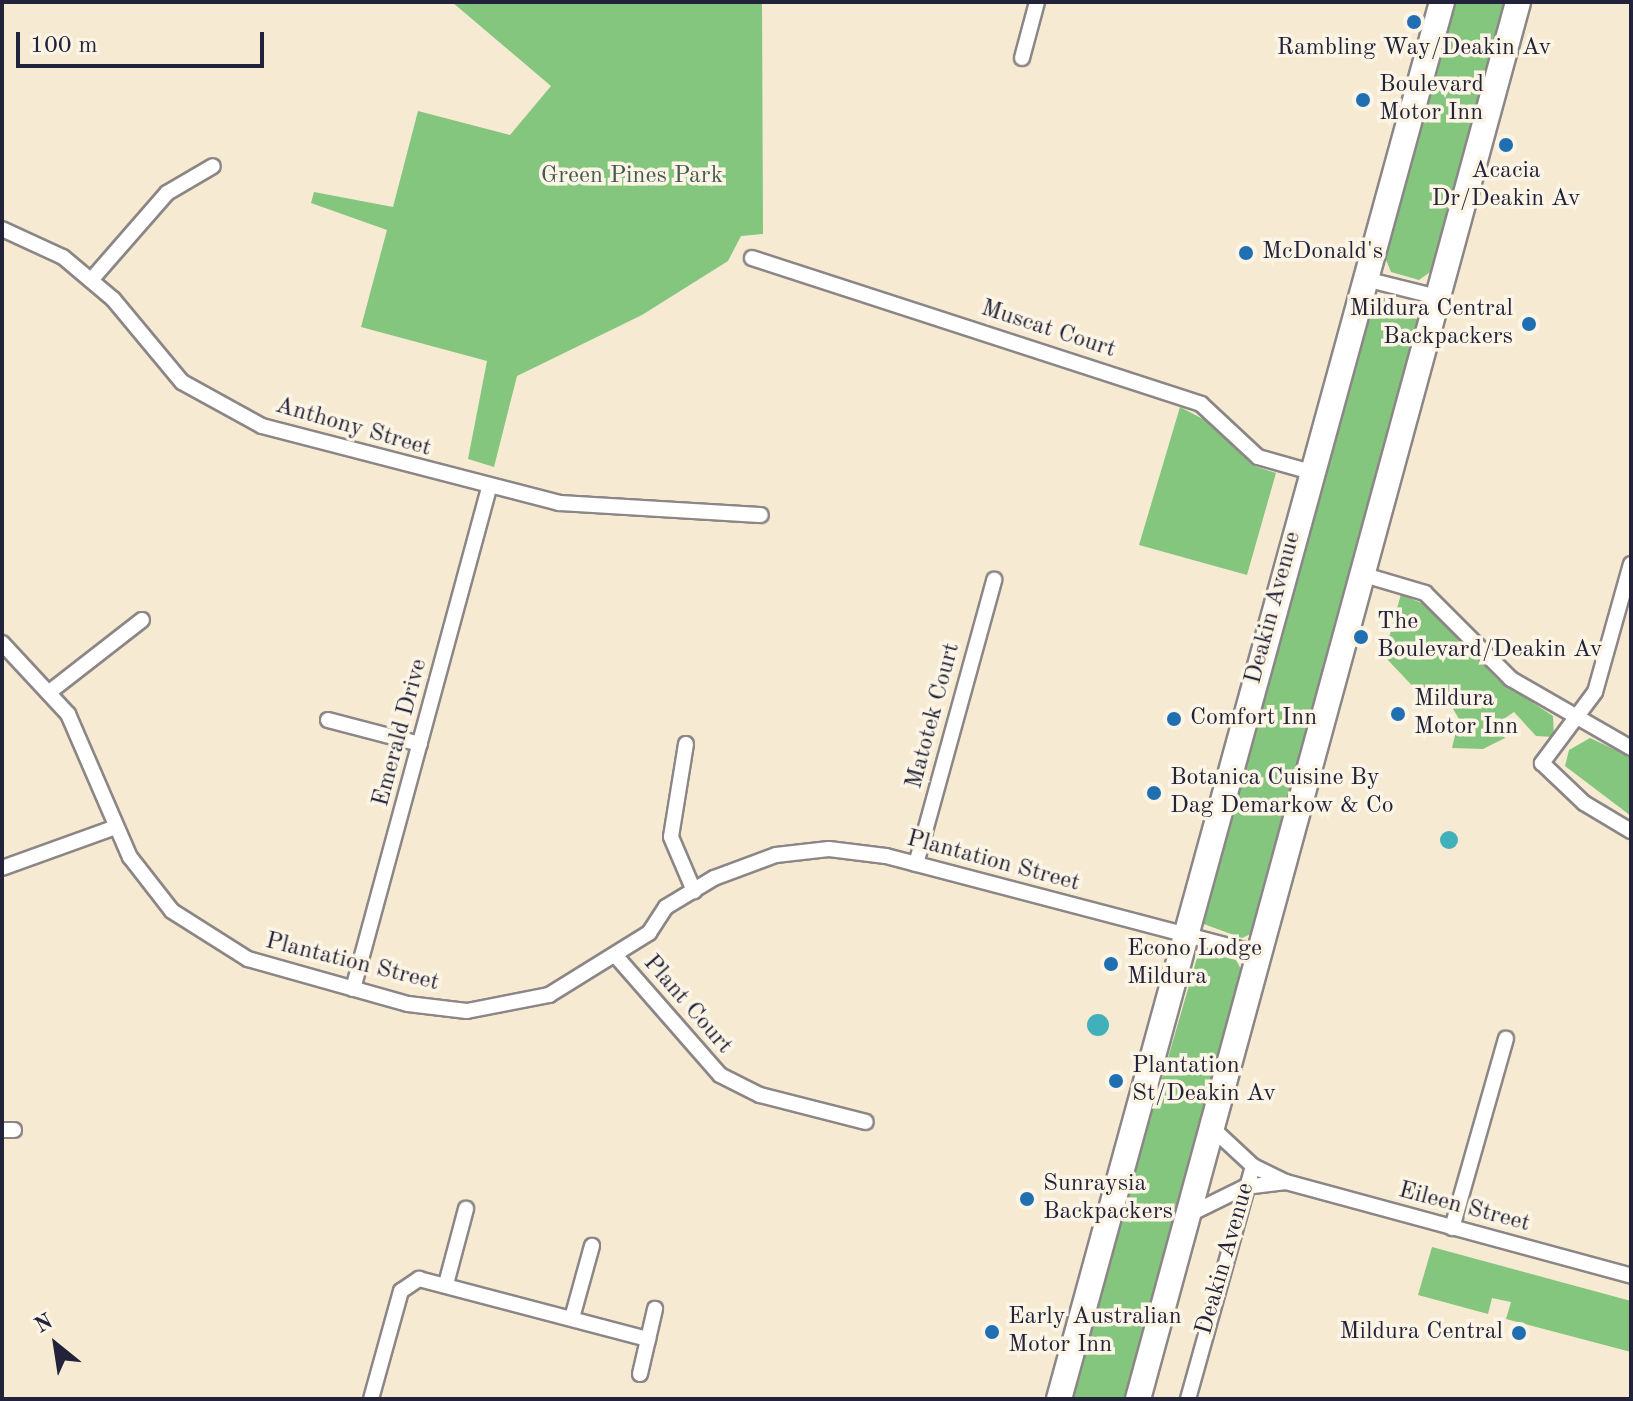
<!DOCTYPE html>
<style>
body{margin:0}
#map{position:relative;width:1633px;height:1401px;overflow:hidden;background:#f6ead2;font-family:"Old Standard TT",serif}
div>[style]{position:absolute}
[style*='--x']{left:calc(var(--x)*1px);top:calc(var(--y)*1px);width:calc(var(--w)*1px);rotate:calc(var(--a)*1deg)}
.green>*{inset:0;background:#84c67e}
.water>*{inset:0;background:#40b1ba}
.round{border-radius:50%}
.roads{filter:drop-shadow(2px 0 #8c8686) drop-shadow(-2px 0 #8c8686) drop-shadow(0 2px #8c8686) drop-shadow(0 -2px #8c8686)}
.minor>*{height:14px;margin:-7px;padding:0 7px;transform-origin:7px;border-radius:7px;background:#fff}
.trunk>*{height:24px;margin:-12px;padding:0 12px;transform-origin:12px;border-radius:12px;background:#fff}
.dots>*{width:22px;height:22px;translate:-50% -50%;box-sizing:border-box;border:4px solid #fcf5e5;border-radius:50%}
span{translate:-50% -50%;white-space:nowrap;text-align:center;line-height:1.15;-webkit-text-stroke:7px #fcf5e5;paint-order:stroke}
.poi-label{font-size:24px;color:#22223b}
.left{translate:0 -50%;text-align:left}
.right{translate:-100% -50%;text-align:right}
.park-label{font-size:24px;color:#445b52}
.street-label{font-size:24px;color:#22223b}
.frame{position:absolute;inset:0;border:4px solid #22223b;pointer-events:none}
.north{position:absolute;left:16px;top:1305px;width:80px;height:80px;-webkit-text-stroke:6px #fcf5e5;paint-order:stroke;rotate:330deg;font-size:22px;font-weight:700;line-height:32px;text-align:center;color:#22223b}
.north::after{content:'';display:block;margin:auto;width:28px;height:36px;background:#22223b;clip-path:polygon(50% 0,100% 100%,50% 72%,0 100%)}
.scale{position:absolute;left:16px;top:32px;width:248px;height:36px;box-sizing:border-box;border:4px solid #22223b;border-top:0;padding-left:10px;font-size:24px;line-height:28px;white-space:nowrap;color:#22223b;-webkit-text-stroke:6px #fcf5e5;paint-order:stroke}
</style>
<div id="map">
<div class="green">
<i style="clip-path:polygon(452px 2px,762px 2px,763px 234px,741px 236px,728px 261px,642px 315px,517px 376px,494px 467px,468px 459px,487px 361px,361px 327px,387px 230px,311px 203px,314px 192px,393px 207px,418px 111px,510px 135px,551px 86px)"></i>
<i style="clip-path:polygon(1454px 2px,1506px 2px,1433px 270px,1419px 280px,1391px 272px,1384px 255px)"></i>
<i style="clip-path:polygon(1381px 297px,1414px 306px,1419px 319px,1253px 933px,1242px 938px,1201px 923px,1370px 306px)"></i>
<i style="clip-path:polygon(1180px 407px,1220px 428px,1252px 465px,1276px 473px,1247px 575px,1139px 545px)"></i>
<i style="clip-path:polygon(1401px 594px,1430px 607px,1497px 679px,1553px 716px,1554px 737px,1536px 736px,1514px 712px,1496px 724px,1505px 738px,1483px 749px,1452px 748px,1459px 719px,1452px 707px,1423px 697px,1384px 656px)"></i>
<i style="clip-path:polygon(1590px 738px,1631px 757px,1631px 816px,1565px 766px,1569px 750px)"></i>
<i style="clip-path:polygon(1199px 951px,1236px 960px,1242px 971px,1126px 1399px,1069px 1399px)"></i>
<i style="clip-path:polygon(1432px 1247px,1631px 1301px,1631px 1352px,1506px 1319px,1511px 1302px,1492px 1298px,1488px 1314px,1418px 1295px)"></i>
</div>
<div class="water">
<i class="round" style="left:1440px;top:831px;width:18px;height:18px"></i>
<i class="round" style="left:1087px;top:1014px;width:22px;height:22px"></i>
</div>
<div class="roads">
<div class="minor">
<i style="--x:1022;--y:58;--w:58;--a:-75"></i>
<i style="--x:2;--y:229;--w:67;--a:24.7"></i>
<i style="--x:63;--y:257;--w:65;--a:40"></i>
<i style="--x:113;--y:299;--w:108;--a:50.3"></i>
<i style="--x:182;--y:382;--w:91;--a:28.8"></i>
<i style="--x:262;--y:426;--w:307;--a:14.5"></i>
<i style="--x:559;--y:503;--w:202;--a:3.4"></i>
<i style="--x:752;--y:258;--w:472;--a:18"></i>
<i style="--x:1201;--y:404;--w:78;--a:42.9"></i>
<i style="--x:1258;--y:457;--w:55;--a:15.8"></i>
<i style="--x:92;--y:279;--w:114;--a:-48.9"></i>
<i style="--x:167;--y:193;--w:53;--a:-30.4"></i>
<i style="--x:1365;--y:279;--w:74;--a:14"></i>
<i style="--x:1631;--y:564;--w:133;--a:105.7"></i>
<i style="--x:1595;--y:692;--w:89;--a:126.7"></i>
<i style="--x:1542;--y:763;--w:58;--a:43.6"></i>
<i style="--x:1584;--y:803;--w:55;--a:30.8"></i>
<i style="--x:1361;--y:574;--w:67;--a:16.5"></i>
<i style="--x:1425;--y:593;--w:122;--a:45"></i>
<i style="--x:1511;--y:679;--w:138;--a:29.9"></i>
<i style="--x:2;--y:643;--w:97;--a:47.1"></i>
<i style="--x:68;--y:714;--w:156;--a:66.6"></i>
<i style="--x:130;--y:857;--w:68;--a:52.1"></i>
<i style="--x:172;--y:911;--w:90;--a:32.3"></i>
<i style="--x:248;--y:959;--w:166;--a:15.7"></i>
<i style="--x:408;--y:1004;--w:59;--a:6.8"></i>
<i style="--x:467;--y:1011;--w:84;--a:-11"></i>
<i style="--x:549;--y:995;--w:118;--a:-31.8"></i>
<i style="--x:649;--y:933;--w:31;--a:-57"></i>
<i style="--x:666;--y:907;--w:56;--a:-31.1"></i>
<i style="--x:714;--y:878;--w:66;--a:-20.4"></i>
<i style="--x:776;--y:855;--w:53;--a:-6.5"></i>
<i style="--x:829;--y:849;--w:57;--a:7"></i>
<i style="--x:886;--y:856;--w:386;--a:14.7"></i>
<i style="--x:52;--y:690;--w:114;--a:-37.9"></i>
<i style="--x:328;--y:720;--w:95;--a:14.6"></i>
<i style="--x:686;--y:744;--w:94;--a:99.2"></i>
<i style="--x:671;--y:837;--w:59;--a:66.9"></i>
<i style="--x:916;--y:864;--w:295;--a:-74.6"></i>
<i style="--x:2;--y:868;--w:121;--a:-19.8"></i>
<i style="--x:615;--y:955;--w:159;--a:48.8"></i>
<i style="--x:720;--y:1075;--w:45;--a:26.6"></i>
<i style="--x:760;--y:1095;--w:109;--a:14.3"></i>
<i style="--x:353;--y:989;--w:519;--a:-74.81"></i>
<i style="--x:1212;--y:1128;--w:56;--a:42.8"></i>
<i style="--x:1253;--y:1166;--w:37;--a:26"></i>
<i style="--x:1286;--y:1182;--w:358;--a:15.2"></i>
<i style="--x:2;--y:1130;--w:12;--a:0"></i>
<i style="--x:1188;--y:1215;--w:64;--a:-26.2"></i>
<i style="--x:1245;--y:1187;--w:41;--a:-7"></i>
<i style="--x:1452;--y:1228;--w:197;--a:-74.1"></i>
<i style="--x:446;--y:1284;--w:78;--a:-75.1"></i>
<i style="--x:572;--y:1318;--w:75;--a:-74.5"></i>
<i style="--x:640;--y:1374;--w:67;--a:-77"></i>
<i style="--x:371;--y:1399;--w:112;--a:-74.5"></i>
<i style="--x:401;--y:1291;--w:22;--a:-34"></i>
<i style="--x:419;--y:1279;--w:237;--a:14.7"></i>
<i style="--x:1188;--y:1399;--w:242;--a:-74.4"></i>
</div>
<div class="trunk">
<i style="--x:1059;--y:1399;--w:1449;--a:-74.67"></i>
<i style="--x:1138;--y:1399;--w:1448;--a:-74.78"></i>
</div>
</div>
<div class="dots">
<i style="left:1414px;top:22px;background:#1f6fb2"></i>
<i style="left:1363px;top:100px;background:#1f6fb2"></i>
<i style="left:1506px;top:145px;background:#1f6fb2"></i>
<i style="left:1246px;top:253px;background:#1f6fb2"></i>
<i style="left:1529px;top:324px;background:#1f6fb2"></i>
<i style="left:1361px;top:637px;background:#1f6fb2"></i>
<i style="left:1398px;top:714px;background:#1f6fb2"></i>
<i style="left:1174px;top:719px;background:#1f6fb2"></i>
<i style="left:1154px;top:793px;background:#1f6fb2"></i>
<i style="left:1111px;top:964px;background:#1f6fb2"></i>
<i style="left:1116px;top:1081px;background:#1f6fb2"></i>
<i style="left:1027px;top:1199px;background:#1f6fb2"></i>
<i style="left:992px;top:1332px;background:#1f6fb2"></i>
<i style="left:1519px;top:1333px;background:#1f6fb2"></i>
</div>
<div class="poi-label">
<span style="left:1414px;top:49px">Rambling Way/Deakin Av</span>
<span class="left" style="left:1379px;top:100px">Boulevard<br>Motor Inn</span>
<span style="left:1506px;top:186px">Acacia<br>Dr/Deakin Av</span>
<span class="left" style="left:1262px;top:253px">McDonald's</span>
<span class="right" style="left:1513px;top:324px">Mildura Central<br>Backpackers</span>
<span class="left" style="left:1377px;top:637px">The<br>Boulevard/Deakin Av</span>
<span class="left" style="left:1414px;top:714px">Mildura<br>Motor Inn</span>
<span class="left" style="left:1190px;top:719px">Comfort Inn</span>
<span class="left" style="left:1170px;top:793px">Botanica Cuisine By<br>Dag Demarkow &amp; Co</span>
<span class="left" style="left:1127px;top:964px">Econo Lodge<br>Mildura</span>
<span class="left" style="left:1132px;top:1081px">Plantation<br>St/Deakin Av</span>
<span class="left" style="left:1043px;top:1199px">Sunraysia<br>Backpackers</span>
<span class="left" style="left:1008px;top:1332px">Early Australian<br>Motor Inn</span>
<span class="right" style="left:1503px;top:1333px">Mildura Central</span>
</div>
<div class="park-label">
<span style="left:632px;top:177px">Green Pines Park</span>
</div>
<div class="street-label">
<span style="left:1048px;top:330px;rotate:18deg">Muscat Court</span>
<span style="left:353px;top:428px;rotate:16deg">Anthony Street</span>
<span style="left:1274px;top:608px;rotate:-75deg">Deakin Avenue</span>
<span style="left:934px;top:716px;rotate:-75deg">Matotek Court</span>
<span style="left:401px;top:733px;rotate:-75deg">Emerald Drive</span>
<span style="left:993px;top:862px;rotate:15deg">Plantation Street</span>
<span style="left:352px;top:963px;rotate:14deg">Plantation Street</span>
<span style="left:687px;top:1005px;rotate:49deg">Plant Court</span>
<span style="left:1464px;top:1208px;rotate:15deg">Eileen Street</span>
<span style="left:1226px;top:1259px;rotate:-74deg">Deakin Avenue</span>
</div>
<div class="frame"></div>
<div class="north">N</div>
<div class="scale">100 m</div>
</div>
